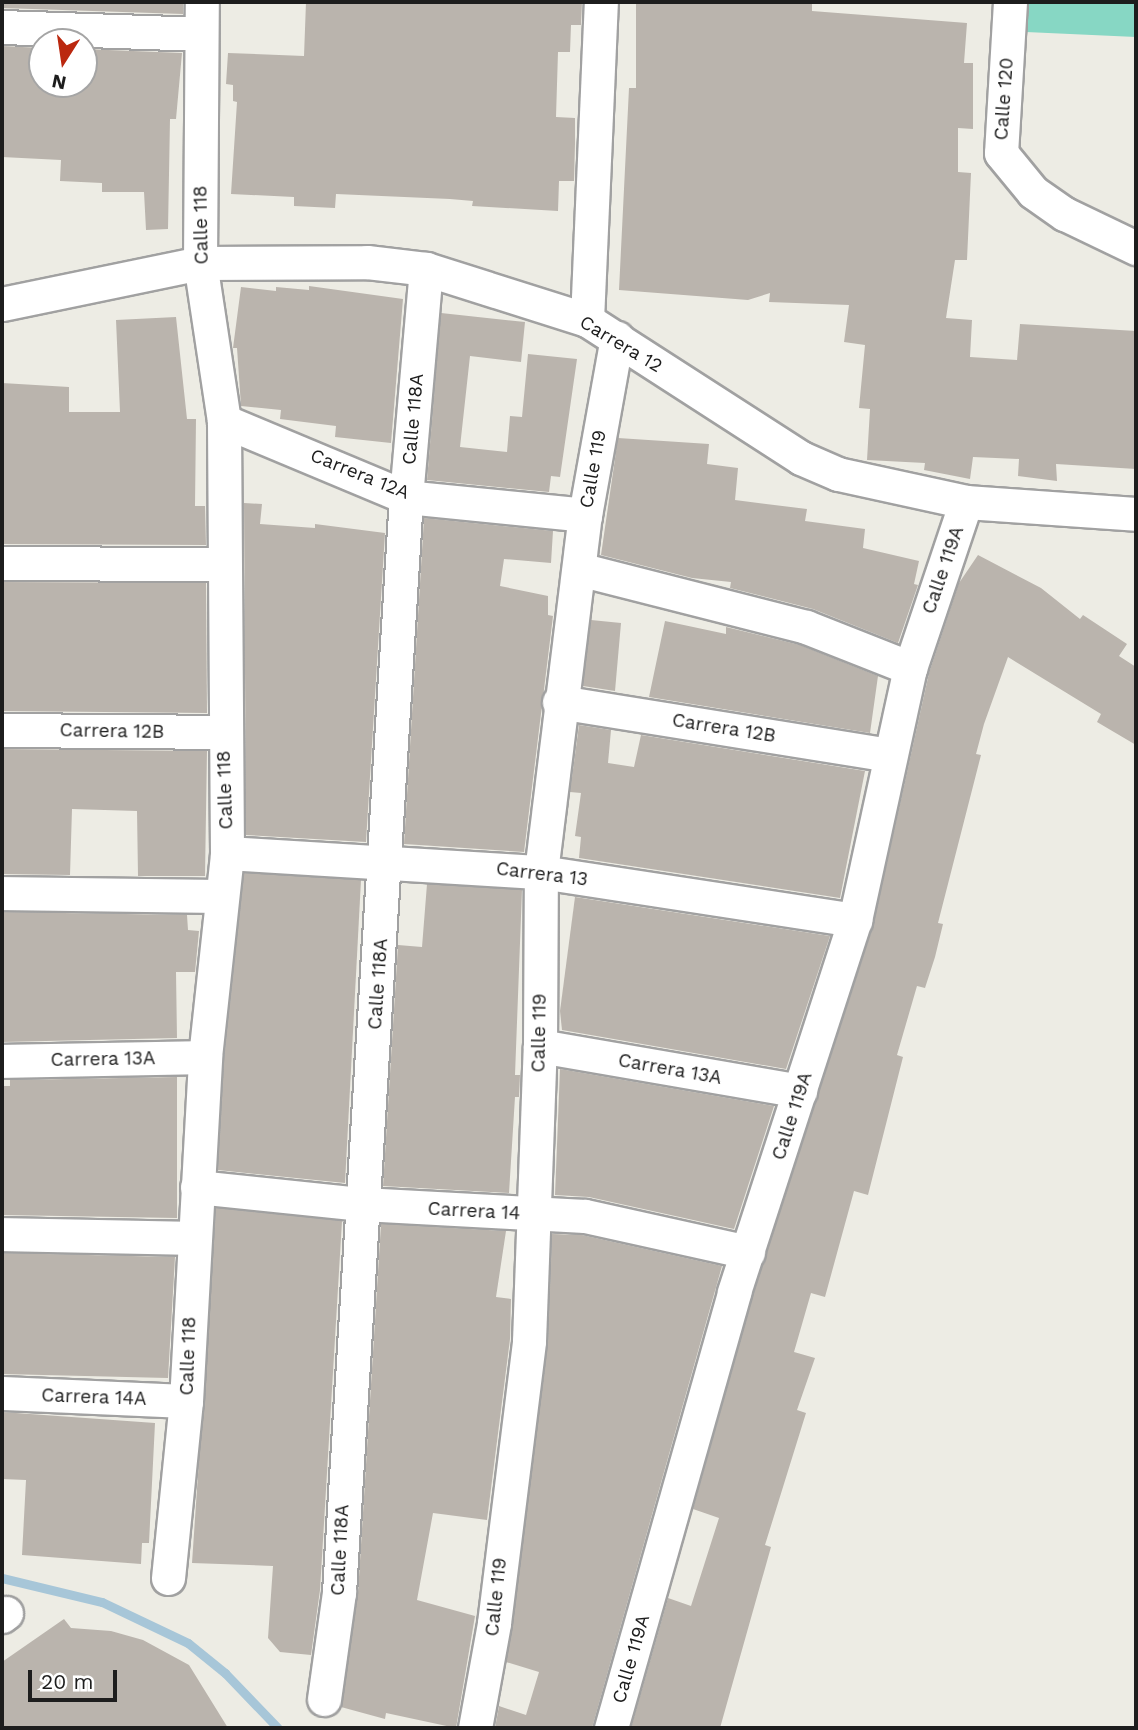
<!DOCTYPE html>
<style>
body{margin:0}
#map{position:relative;width:1138px;height:1730px;overflow:hidden;background:#edece4;font-family:"Work Sans",sans-serif}
div>[style]{position:absolute}
[style*='--x']{left:calc(var(--x)*1px);top:calc(var(--y)*1px);width:calc(var(--w)*1px);rotate:calc(var(--a)*1deg)}
.pitch>*{inset:0;background:#87d7c4}
.stream>*{height:9px;margin:-4.5px;padding:0 4.5px;transform-origin:4.5px;border-radius:4.5px;background:#a7c6d8}
.building>*{inset:0;background:#bab4ad}
.roads{filter:drop-shadow(2px 0 #a1a1a1) drop-shadow(-2px 0 #a1a1a1) drop-shadow(0 2px #a1a1a1) drop-shadow(0 -2px #a1a1a1)}
.minor>*{height:33px;margin:-16.5px;padding:0 16.5px;transform-origin:16.5px;border-radius:16.5px;background:#fff}
span{translate:-50% -50%;white-space:nowrap;text-align:center;line-height:1.15;-webkit-text-stroke:5px #fff;paint-order:stroke}
.street-label{font-size:19px;color:#1d1d1d}
.frame{position:absolute;inset:0;border:4px solid #1d1d1d;pointer-events:none}
.north{position:absolute;left:28px;top:28px;width:70px;height:70px;box-sizing:border-box;background:#fff;border:2px solid #a5a5a5;border-radius:50%;rotate:192deg;font-size:19px;font-weight:700;line-height:28px;text-align:center;color:#1d1d1d}
.north::after{content:'';display:block;margin:auto;width:24px;height:32px;background:#bb280f;clip-path:polygon(50% 0,100% 100%,50% 72%,0 100%)}
.scale{position:absolute;left:28px;top:1670px;width:89px;height:32px;box-sizing:border-box;border:4px solid #1d1d1d;border-top:0;padding-left:9px;font-size:21px;line-height:24px;white-space:nowrap;color:#1d1d1d;-webkit-text-stroke:5px #fff;paint-order:stroke}
</style>
<div id="map">
<div class="pitch">
<i style="clip-path:polygon(1027px 2px,1136px 2px,1136px 37px,1026px 32px)"></i>
</div>
<div class="stream">
<i style="--x:2;--y:1578;--w:103;--a:13.5"></i>
<i style="--x:102;--y:1602;--w:95;--a:25.5"></i>
<i style="--x:188;--y:1643;--w:48;--a:39"></i>
<i style="--x:225;--y:1673;--w:76;--a:46.1"></i>
</div>
<div class="building">
<i style="clip-path:polygon(2px 2px,183px 2px,183px 14px,2px 8px)"></i>
<i style="clip-path:polygon(306px 2px,582px 2px,581px 25px,571px 25px,570px 52px,558px 52px,556px 117px,575px 118px,575px 144px,574px 181px,559px 181px,558px 211px,472px 206px,473px 201px,450px 199px,336px 194px,335px 208px,294px 206px,294px 197px,231px 194px,237px 102px,233px 101px,233px 85px,226px 84px,228px 53px,304px 56px)"></i>
<i style="clip-path:polygon(636px 2px,812px 2px,812px 11px,967px 23px,964px 63px,973px 63px,973px 129px,958px 128px,958px 172px,971px 173px,967px 260px,955px 260px,946px 318px,972px 320px,970px 357px,1017px 360px,1020px 324px,1136px 331px,1136px 469px,1056px 464px,1057px 481px,1018px 476px,1019px 459px,973px 457px,970px 479px,924px 470px,925px 463px,867px 460px,870px 409px,859px 408px,865px 345px,844px 342px,849px 305px,769px 302px,770px 293px,748px 300px,619px 290px,629px 88px,636px 88px)"></i>
<i style="clip-path:polygon(2px 46px,42px 48px,42px 84px,84px 84px,84px 49px,182px 53px,176px 119px,170px 119px,168px 229px,146px 230px,144px 192px,102px 192px,102px 183px,60px 181px,61px 160px,2px 157px)"></i>
<i style="clip-path:polygon(309px 286px,403px 299px,391px 443px,335px 437px,336px 426px,280px 419px,281px 410px,241px 406px,237px 348px,233px 348px,241px 287px,276px 291px,276px 287px,309px 290px)"></i>
<i style="clip-path:polygon(441px 313px,525px 322px,521px 362px,470px 356px,460px 447px,507px 452px,510px 416px,522px 417px,528px 354px,577px 359px,560px 477px,551px 476px,549px 492px,427px 480px)"></i>
<i style="clip-path:polygon(176px 317px,187px 419px,196px 419px,195px 506px,205px 506px,206px 545px,2px 544px,2px 383px,69px 387px,69px 412px,120px 412px,116px 320px)"></i>
<i style="clip-path:polygon(618px 438px,709px 444px,707px 464px,738px 468px,735px 500px,807px 509px,805px 521px,865px 529px,863px 548px,919px 561px,914px 584px,918px 585px,898px 643px,813px 609px,730px 588px,731px 582px,692px 578px,601px 555px)"></i>
<i style="clip-path:polygon(244px 503px,262px 504px,260px 524px,315px 528px,315px 524px,385px 533px,366px 842px,246px 835px)"></i>
<i style="clip-path:polygon(424px 518px,553px 531px,551px 563px,504px 559px,500px 586px,548px 596px,548px 615px,553px 616px,524px 852px,404px 844px)"></i>
<i style="clip-path:polygon(978px 555px,1041px 588px,1080px 619px,1083px 615px,1127px 644px,1119px 656px,1136px 667px,1136px 745px,1097px 722px,1101px 714px,1008px 657px,984px 724px,976px 754px,981px 755px,938px 923px,943px 924px,935px 957px,925px 988px,917px 986px,897px 1055px,903px 1057px,868px 1195px,854px 1191px,825px 1297px,811px 1293px,794px 1352px,815px 1358px,797px 1410px,806px 1413px,765px 1545px,771px 1547px,720px 1728px,631px 1728px,668px 1598px,691px 1606px,719px 1518px,693px 1509px,752px 1298px,873px 926px,929px 673px,959px 583px)"></i>
<i style="clip-path:polygon(2px 582px,206px 583px,207px 713px,2px 711px)"></i>
<i style="clip-path:polygon(591px 620px,621px 623px,615px 691px,583px 686px)"></i>
<i style="clip-path:polygon(665px 621px,726px 634px,726px 627px,800px 645px,878px 676px,870px 733px,649px 697px)"></i>
<i style="clip-path:polygon(579px 725px,611px 730px,608px 763px,634px 767px,641px 735px,865px 771px,840px 898px,579px 858px,581px 837px,575px 836px,581px 793px,570px 792px)"></i>
<i style="clip-path:polygon(2px 749px,207px 751px,205px 876px,138px 876px,137px 811px,72px 809px,70px 875px,2px 874px)"></i>
<i style="clip-path:polygon(244px 873px,361px 880px,345px 1183px,218px 1170px,224px 1059px)"></i>
<i style="clip-path:polygon(427px 884px,522px 890px,515px 1075px,520px 1075px,519px 1097px,515px 1097px,509px 1193px,383px 1186px,398px 945px,422px 947px)"></i>
<i style="clip-path:polygon(575px 897px,830px 936px,786px 1069px,562px 1030px,560px 1011px)"></i>
<i style="clip-path:polygon(2px 912px,187px 915px,188px 930px,199px 931px,195px 972px,176px 972px,177px 1038px,2px 1042px)"></i>
<i style="clip-path:polygon(560px 1069px,774px 1106px,734px 1229px,589px 1197px,555px 1195px)"></i>
<i style="clip-path:polygon(177px 1077px,177px 1218px,2px 1215px,2px 1086px,10px 1086px,10px 1080px)"></i>
<i style="clip-path:polygon(216px 1208px,342px 1221px,320px 1590px,311px 1655px,280px 1652px,268px 1638px,273px 1566px,192px 1563px)"></i>
<i style="clip-path:polygon(381px 1224px,506px 1231px,496px 1297px,511px 1299px,510px 1339px,487px 1520px,433px 1513px,417px 1600px,475px 1616px,456px 1728px,386px 1713px,385px 1719px,341px 1707px,358px 1593px)"></i>
<i style="clip-path:polygon(552px 1234px,582px 1235px,722px 1266px,592px 1728px,495px 1728px,499px 1706px,526px 1715px,539px 1672px,506px 1662px,548px 1343px)"></i>
<i style="clip-path:polygon(2px 1253px,175px 1257px,168px 1378px,2px 1374px)"></i>
<i style="clip-path:polygon(2px 1412px,155px 1423px,149px 1543px,142px 1543px,141px 1564px,22px 1555px,26px 1480px,2px 1479px)"></i>
<i style="clip-path:polygon(64px 1619px,71px 1628px,111px 1631px,143px 1640px,189px 1665px,228px 1728px,2px 1728px,2px 1662px)"></i>
</div>
<div class="roads">
<div class="minor">
<i style="--x:1010;--y:2;--w:151;--a:93.4"></i>
<i style="--x:1001;--y:153;--w:50;--a:50.6"></i>
<i style="--x:1033;--y:192;--w:39;--a:35"></i>
<i style="--x:1065;--y:214;--w:79;--a:25.6"></i>
<i style="--x:2;--y:27;--w:198;--a:2"></i>
<i style="--x:2;--y:304;--w:202;--a:-11.7"></i>
<i style="--x:200;--y:263;--w:167;--a:-0.3"></i>
<i style="--x:367;--y:262;--w:59;--a:6.8"></i>
<i style="--x:426;--y:269;--w:169;--a:17.6"></i>
<i style="--x:587;--y:320;--w:255;--a:32.8"></i>
<i style="--x:801;--y:458;--w:40;--a:23.4"></i>
<i style="--x:838;--y:474;--w:131;--a:12.3"></i>
<i style="--x:966;--y:502;--w:170;--a:4"></i>
<i style="--x:587;--y:320;--w:318;--a:-87.5"></i>
<i style="--x:224;--y:421;--w:197;--a:22.7"></i>
<i style="--x:406;--y:497;--w:180;--a:5.7"></i>
<i style="--x:2;--y:563;--w:221;--a:0.3"></i>
<i style="--x:579;--y:569;--w:234;--a:14.3"></i>
<i style="--x:806;--y:627;--w:112;--a:21.5"></i>
<i style="--x:559;--y:702;--w:334;--a:9.1"></i>
<i style="--x:2;--y:730;--w:221;--a:0.5"></i>
<i style="--x:227;--y:853;--w:315;--a:3.5"></i>
<i style="--x:541;--y:872;--w:318;--a:8.7"></i>
<i style="--x:2;--y:893;--w:219;--a:0.8"></i>
<i style="--x:540;--y:1046;--w:264;--a:9.8"></i>
<i style="--x:2;--y:1061;--w:203;--a:-1.1"></i>
<i style="--x:197;--y:1187;--w:166;--a:5.9"></i>
<i style="--x:362;--y:1204;--w:223;--a:3.1"></i>
<i style="--x:585;--y:1216;--w:167;--a:12.5"></i>
<i style="--x:2;--y:1234;--w:191;--a:1.2"></i>
<i style="--x:2;--y:1393;--w:184;--a:2.5"></i>
<i style="--x:168;--y:1578;--w:178;--a:-84.2"></i>
<i style="--x:186;--y:1401;--w:345;--a:-86.8"></i>
<i style="--x:205;--y:1057;--w:205;--a:-83.8"></i>
<i style="--x:227;--y:853;--w:432;--a:-90.4"></i>
<i style="--x:224;--y:421;--w:160;--a:-98.6"></i>
<i style="--x:200;--y:263;--w:261;--a:-89.6"></i>
<i style="--x:2;--y:1616;--w:5;--a:-37"></i>
<i style="--x:324;--y:1699;--w:108;--a:-82"></i>
<i style="--x:339;--y:1592;--w:1097;--a:-86.5"></i>
<i style="--x:406;--y:497;--w:229;--a:-85"></i>
<i style="--x:475;--y:1728;--w:107;--a:-79.7"></i>
<i style="--x:494;--y:1623;--w:284;--a:-82.9"></i>
<i style="--x:529;--y:1341;--w:295;--a:-87.9"></i>
<i style="--x:540;--y:1046;--w:174;--a:-89.7"></i>
<i style="--x:541;--y:872;--w:360;--a:-83"></i>
<i style="--x:585;--y:515;--w:180;--a:-79.8"></i>
<i style="--x:611;--y:1728;--w:453;--a:-74.2"></i>
<i style="--x:734;--y:1292;--w:391;--a:-72"></i>
<i style="--x:855;--y:920;--w:258;--a:-77.7"></i>
<i style="--x:910;--y:668;--w:175;--a:-71.4"></i>
</div>
</div>
<div class="street-label">
<span style="left:1004px;top:99px;rotate:-86deg">Calle 120</span>
<span style="left:201px;top:225px;rotate:-91deg">Calle 118</span>
<span style="left:621px;top:344px;rotate:31deg">Carrera 12</span>
<span style="left:413px;top:419px;rotate:-85deg">Calle 118A</span>
<span style="left:593px;top:469px;rotate:-80deg">Calle 119</span>
<span style="left:360px;top:474px;rotate:22deg">Carrera 12A</span>
<span style="left:943px;top:570px;rotate:-71deg">Calle 119A</span>
<span style="left:724px;top:728px;rotate:9deg">Carrera 12B</span>
<span style="left:112px;top:731px;rotate:1deg">Carrera 12B</span>
<span style="left:225px;top:790px;rotate:-92deg">Calle 118</span>
<span style="left:542px;top:874px;rotate:7deg">Carrera 13</span>
<span style="left:378px;top:984px;rotate:-86deg">Calle 118A</span>
<span style="left:539px;top:1033px;rotate:-89deg">Calle 119</span>
<span style="left:103px;top:1059px;rotate:-1deg">Carrera 13A</span>
<span style="left:670px;top:1069px;rotate:10deg">Carrera 13A</span>
<span style="left:792px;top:1116px;rotate:-72deg">Calle 119A</span>
<span style="left:474px;top:1211px;rotate:3deg">Carrera 14</span>
<span style="left:188px;top:1356px;rotate:-88deg">Calle 118</span>
<span style="left:94px;top:1397px;rotate:2deg">Carrera 14A</span>
<span style="left:340px;top:1550px;rotate:-87deg">Calle 118A</span>
<span style="left:496px;top:1597px;rotate:-84deg">Calle 119</span>
<span style="left:631px;top:1659px;rotate:-74deg">Calle 119A</span>
</div>
<div class="frame"></div>
<div class="north">N</div>
<div class="scale">20 m</div>
</div>
